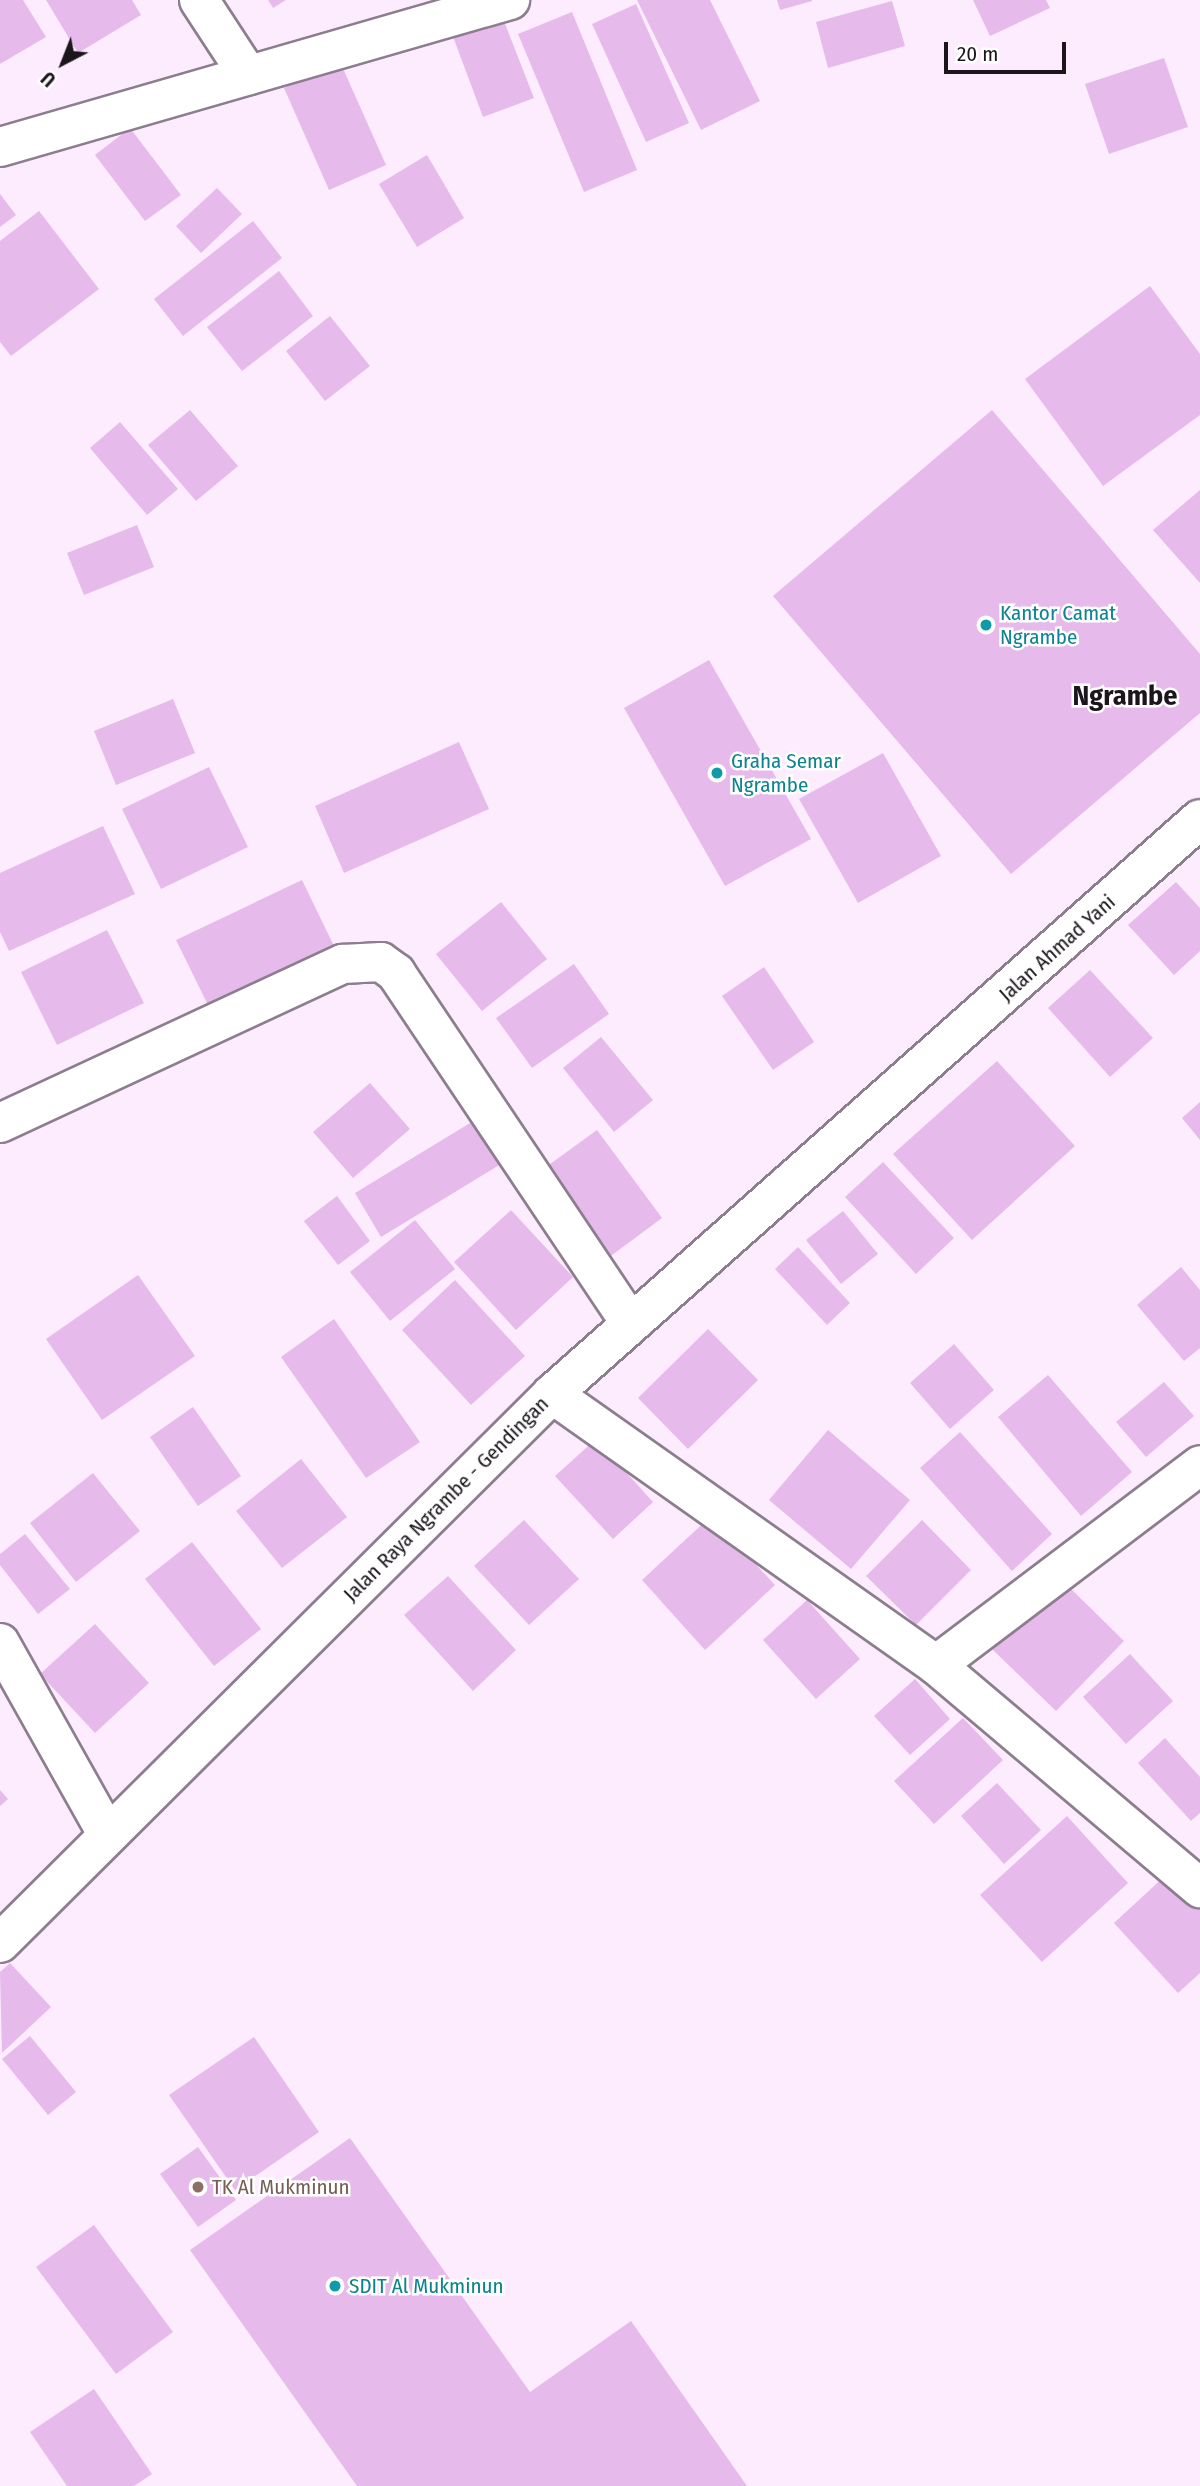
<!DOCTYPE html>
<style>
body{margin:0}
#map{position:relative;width:1200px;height:2486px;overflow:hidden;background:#fcecfe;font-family:"Fira Sans Condensed",sans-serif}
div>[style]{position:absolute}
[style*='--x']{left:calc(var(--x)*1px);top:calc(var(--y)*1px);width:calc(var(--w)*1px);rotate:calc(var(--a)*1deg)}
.building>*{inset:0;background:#e6baeb}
.roads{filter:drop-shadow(2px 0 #8c7e8e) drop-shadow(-2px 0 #8c7e8e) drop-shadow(0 2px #8c7e8e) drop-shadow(0 -2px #8c7e8e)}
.street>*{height:38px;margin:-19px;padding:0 19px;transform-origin:19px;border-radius:19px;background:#fff}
.secondary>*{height:38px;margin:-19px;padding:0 19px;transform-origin:19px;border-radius:19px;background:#fff}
.dots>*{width:19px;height:19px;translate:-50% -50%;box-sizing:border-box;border:4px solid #fff;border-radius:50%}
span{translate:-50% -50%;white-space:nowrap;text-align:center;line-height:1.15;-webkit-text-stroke:5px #fff;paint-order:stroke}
.culture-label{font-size:21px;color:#0d838f}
.left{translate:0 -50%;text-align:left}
.street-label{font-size:21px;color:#1c161c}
.education-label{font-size:21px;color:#785e54}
.district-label{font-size:28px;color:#1c161c;font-weight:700}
.north{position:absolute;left:28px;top:28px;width:70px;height:70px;-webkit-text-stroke:5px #fff;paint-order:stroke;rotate:222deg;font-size:19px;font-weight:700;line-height:28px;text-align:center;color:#1c161c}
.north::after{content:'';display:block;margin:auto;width:24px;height:32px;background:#1c161c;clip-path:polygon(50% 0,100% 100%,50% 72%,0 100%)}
.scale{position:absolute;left:944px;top:42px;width:122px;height:32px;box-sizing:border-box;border:4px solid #1c161c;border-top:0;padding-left:9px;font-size:21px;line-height:24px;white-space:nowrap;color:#1c161c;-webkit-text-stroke:5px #fff;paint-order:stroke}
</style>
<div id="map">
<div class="building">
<i style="clip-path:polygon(0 0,23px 0,46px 37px,0 64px)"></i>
<i style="clip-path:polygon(46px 0,132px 0,141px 15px,78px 53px)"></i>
<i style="clip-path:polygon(268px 0,286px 0,273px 8px)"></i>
<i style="clip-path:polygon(637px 0,710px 0,760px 101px,701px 130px)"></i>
<i style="clip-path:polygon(777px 0,812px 0,812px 1px,780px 10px)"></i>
<i style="clip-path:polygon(973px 0,1046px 0,1050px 8px,990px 36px)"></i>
<i style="clip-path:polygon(892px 1px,905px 46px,828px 68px,816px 22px)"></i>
<i style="clip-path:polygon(636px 4px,689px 123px,646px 142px,592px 24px)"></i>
<i style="clip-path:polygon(572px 12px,637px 170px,584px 192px,518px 34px)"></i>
<i style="clip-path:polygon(502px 16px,534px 98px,483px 117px,452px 34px)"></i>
<i style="clip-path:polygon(1164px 58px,1188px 127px,1109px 154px,1085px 84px)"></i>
<i style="clip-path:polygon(341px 64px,386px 165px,329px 190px,284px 88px)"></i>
<i style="clip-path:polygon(130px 128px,181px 195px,145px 221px,95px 155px)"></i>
<i style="clip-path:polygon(427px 155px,464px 218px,417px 247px,379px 184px)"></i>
<i style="clip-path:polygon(217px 188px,242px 214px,201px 253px,176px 226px)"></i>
<i style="clip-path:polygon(0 194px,16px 215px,0 227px)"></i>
<i style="clip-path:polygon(39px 211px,99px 289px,11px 356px,0 342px,0 241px)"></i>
<i style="clip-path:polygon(253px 221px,282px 258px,183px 336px,154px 299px)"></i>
<i style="clip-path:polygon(279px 271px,313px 316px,242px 371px,207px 327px)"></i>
<i style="clip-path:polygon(1150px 286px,1200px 354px,1200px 415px,1103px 486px,1025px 379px)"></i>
<i style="clip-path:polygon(330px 316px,370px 366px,325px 401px,286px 351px)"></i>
<i style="clip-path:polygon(190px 410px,238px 466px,196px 501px,148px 445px)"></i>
<i style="clip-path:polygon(992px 410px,1200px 654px,1200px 713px,1011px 874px,773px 596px)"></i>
<i style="clip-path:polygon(120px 422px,178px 489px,147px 515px,90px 448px)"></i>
<i style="clip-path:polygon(1200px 490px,1200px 583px,1153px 530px)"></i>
<i style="clip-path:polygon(137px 525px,154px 567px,84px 595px,67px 553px)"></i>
<i style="clip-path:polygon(709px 660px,811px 839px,725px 886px,624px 708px)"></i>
<i style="clip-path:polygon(173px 699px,195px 753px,116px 785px,94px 731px)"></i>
<i style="clip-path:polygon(459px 742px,489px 809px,344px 873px,315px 806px)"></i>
<i style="clip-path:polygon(883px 753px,941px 856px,858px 903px,799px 799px)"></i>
<i style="clip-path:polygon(209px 767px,248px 847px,161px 889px,122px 809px)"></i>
<i style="clip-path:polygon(103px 826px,135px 894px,9px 951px,0 932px,0 873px)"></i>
<i style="clip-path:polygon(302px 880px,334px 946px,208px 1005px,176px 940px)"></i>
<i style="clip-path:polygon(1176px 882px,1200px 908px,1200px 951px,1174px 975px,1128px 925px)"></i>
<i style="clip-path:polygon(501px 902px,547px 959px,482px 1011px,436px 954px)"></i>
<i style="clip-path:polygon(107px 930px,144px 1003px,57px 1045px,21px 972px)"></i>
<i style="clip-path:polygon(574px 964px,609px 1014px,532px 1068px,496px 1018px)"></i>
<i style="clip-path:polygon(764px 967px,814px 1042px,773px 1070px,722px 996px)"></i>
<i style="clip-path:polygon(1090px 970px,1153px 1038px,1110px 1077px,1048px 1008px)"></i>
<i style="clip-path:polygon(601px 1037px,653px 1100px,614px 1132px,563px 1068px)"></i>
<i style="clip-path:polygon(997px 1061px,1075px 1146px,972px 1240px,893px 1154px)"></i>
<i style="clip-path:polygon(370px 1083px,410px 1129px,353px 1178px,313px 1132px)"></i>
<i style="clip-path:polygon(1200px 1102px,1200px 1140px,1182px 1118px)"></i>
<i style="clip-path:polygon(475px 1120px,501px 1164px,381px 1237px,355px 1193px)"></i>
<i style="clip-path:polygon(597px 1130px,662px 1218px,604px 1261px,539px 1172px)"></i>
<i style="clip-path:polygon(883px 1162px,954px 1238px,916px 1274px,845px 1197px)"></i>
<i style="clip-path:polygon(337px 1196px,370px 1241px,338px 1265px,304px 1221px)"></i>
<i style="clip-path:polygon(511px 1210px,573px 1277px,516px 1330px,454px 1262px)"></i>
<i style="clip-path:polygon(843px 1211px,878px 1254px,841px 1284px,806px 1240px)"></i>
<i style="clip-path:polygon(415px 1220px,455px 1269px,390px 1321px,350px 1272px)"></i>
<i style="clip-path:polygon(798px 1247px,850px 1303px,827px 1325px,775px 1269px)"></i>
<i style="clip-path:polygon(1181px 1267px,1200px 1290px,1200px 1348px,1184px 1361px,1137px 1305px)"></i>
<i style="clip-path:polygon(138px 1275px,195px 1356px,102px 1420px,46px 1339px)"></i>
<i style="clip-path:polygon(455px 1280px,525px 1356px,471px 1405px,402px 1330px)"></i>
<i style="clip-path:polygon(334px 1319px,420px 1442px,366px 1478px,281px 1357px)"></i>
<i style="clip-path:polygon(708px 1329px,758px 1380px,688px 1449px,638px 1398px)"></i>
<i style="clip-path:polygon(954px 1344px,994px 1390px,950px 1429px,910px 1383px)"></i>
<i style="clip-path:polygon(1048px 1375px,1132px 1472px,1081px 1516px,998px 1417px)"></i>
<i style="clip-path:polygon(1164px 1382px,1194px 1416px,1146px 1457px,1116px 1422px)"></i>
<i style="clip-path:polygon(193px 1407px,241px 1476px,198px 1506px,150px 1437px)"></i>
<i style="clip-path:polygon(828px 1430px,910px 1500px,851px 1569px,769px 1500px)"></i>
<i style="clip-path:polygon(960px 1432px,1052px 1534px,1012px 1571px,920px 1468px)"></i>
<i style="clip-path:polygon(596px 1439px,653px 1502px,613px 1539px,555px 1476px)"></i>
<i style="clip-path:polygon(301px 1459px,347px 1517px,282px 1568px,236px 1511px)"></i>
<i style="clip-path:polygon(93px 1473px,140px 1531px,76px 1582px,30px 1523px)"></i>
<i style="clip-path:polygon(711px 1516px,775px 1585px,705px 1650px,642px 1580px)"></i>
<i style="clip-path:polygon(524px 1520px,579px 1579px,529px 1625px,474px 1566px)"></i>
<i style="clip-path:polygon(922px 1520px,971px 1570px,916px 1625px,866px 1576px)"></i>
<i style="clip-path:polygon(25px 1534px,70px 1589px,38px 1614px,0 1565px,0 1554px)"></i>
<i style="clip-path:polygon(192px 1542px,261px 1629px,214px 1666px,145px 1579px)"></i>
<i style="clip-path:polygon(448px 1576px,516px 1650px,473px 1691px,404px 1615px)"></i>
<i style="clip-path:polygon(1061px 1579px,1124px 1641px,1056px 1711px,992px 1649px)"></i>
<i style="clip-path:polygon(807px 1600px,860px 1659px,816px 1699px,763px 1640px)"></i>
<i style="clip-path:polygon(95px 1624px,149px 1683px,95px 1733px,40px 1674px)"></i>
<i style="clip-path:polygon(1130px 1654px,1173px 1701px,1126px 1744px,1083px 1697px)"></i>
<i style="clip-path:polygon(915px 1679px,950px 1719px,910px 1755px,874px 1716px)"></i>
<i style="clip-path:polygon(963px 1718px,1003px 1760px,934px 1824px,894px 1781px)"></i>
<i style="clip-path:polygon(1165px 1738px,1200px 1777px,1200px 1813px,1191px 1821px,1138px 1763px)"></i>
<i style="clip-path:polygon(997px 1783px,1041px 1830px,1004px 1864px,961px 1816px)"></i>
<i style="clip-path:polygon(0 1790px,8px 1799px,0 1806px)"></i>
<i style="clip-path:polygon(1067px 1816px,1128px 1883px,1042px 1962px,980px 1895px)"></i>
<i style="clip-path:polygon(1167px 1874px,1200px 1910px,1200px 1973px,1178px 1993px,1114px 1923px)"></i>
<i style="clip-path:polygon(10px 1963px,51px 2007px,2px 2053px,0 1972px)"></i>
<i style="clip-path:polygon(30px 2036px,76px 2092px,48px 2115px,2px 2059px)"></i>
<i style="clip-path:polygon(254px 2037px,319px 2132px,235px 2190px,169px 2095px)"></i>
<i style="clip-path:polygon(350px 2138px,530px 2392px,631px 2321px,747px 2486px,357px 2486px,190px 2250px)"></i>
<i style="clip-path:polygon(198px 2147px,236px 2200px,198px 2227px,160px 2174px)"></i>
<i style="clip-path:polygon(94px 2225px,173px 2332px,116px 2374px,36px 2267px)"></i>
<i style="clip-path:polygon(94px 2389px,152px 2474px,134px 2486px,67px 2486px,30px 2432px)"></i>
</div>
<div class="roads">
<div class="street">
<i style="--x:199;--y:0;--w:90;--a:56.8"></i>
<i style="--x:0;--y:147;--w:531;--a:-16.08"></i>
<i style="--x:0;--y:1123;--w:378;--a:-24.9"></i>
<i style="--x:343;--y:964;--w:38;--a:-3"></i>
<i style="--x:381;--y:962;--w:19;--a:36"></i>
<i style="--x:396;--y:973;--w:420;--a:56.2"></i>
<i style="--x:552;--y:1394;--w:470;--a:35.2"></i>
<i style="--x:936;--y:1665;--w:346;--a:40.2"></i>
<i style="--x:0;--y:1643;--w:219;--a:60.7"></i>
<i style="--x:936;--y:1665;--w:331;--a:-37.1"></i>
</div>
<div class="secondary">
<i style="--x:0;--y:1943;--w:779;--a:-44.84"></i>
<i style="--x:552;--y:1394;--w:866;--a:-41.58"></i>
</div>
</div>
<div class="dots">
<i style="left:986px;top:625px;background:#0f9aa8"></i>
<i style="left:717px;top:773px;background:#0f9aa8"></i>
<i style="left:198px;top:2187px;background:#8d6e63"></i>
<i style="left:335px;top:2286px;background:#0f9aa8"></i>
</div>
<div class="culture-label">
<span class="left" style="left:1000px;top:625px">Kantor Camat<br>Ngrambe</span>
<span class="left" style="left:731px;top:773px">Graha Semar<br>Ngrambe</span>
<span class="left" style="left:349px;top:2286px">SDIT Al Mukminun</span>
</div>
<div class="street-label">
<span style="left:1057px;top:948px;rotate:-42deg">Jalan Ahmad Yani</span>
<span style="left:446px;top:1499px;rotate:-45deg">Jalan Raya Ngrambe - Gendingan</span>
</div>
<div class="education-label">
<span class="left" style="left:212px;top:2187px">TK Al Mukminun</span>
</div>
<div class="district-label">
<span style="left:1125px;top:696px">Ngrambe</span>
</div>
<div class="north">U</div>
<div class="scale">20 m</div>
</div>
